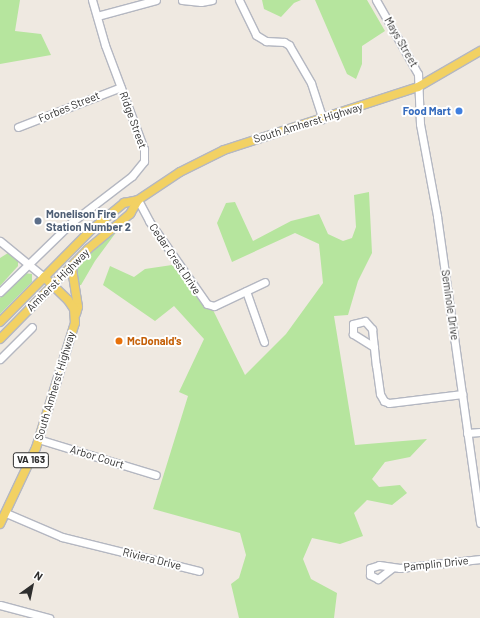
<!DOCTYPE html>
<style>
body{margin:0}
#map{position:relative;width:480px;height:618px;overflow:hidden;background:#efe9e1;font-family:Barlow,sans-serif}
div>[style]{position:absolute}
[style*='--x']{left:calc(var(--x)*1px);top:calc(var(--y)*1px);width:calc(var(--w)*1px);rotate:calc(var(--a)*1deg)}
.green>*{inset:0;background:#b6e59e}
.roads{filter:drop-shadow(1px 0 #b4b7c1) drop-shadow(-1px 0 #b4b7c1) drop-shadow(0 1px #b4b7c1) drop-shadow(0 -1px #b4b7c1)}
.minor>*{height:7px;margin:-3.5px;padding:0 3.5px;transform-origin:3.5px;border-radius:3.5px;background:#fff}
.major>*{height:8px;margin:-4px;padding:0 4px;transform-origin:4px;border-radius:4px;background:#f2d163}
.dots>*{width:11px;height:11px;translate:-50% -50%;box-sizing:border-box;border:2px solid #fff;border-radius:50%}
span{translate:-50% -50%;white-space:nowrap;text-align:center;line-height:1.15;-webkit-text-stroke:4px #fff;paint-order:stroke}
.shield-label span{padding:1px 3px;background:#fff;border:1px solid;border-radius:3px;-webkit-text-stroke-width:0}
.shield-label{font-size:10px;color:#2e2e2e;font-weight:700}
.street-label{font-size:11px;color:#2e2e2e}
.shop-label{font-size:11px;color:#366cbe;font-weight:700}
.right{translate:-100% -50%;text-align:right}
.service-label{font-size:11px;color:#4e5e75;font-weight:700}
.left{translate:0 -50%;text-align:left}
.food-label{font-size:11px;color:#c56008;font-weight:700}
.north{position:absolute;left:12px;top:566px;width:40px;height:40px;-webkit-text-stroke:3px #fff;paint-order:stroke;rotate:33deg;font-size:11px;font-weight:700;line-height:16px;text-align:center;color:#2e2e2e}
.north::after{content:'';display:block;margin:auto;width:14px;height:18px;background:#2e2e2e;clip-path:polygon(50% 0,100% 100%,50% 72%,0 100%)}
</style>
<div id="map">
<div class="green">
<i style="clip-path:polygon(0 0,20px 0,15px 31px,41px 34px,51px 55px,0 64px)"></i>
<i style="clip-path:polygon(262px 0,301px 0,294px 3px,281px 17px,264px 9px)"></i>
<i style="clip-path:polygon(315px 0,367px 0,385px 31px,362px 46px,362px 64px,356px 79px,347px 74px)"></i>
<i style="clip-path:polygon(369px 192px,372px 253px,358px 281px,348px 315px,334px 316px,355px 445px,427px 439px,410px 457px,385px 462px,372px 479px,379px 487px,400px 485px,407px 493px,392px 505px,367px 500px,354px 513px,363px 536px,340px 544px,312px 538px,303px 559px,311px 579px,337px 593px,334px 618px,239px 618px,231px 584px,239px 578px,246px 555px,240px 533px,153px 509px,188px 396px,179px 392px,204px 339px,174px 306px,155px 321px,103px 285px,110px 266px,134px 277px,145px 269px,172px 265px,204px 306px,213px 310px,245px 375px,286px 334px,323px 283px,319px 244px,295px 233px,232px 262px,217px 223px,226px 203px,235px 202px,253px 241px,291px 221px,319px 214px,328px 234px,343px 241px,352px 238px,356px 227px,354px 195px)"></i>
<i style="clip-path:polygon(120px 227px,95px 261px,81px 285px,77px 285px,76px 266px)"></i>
<i style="clip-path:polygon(8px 253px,18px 261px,18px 266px,0 286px,0 258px)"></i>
<i style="clip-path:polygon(24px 273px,32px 274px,32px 282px,0 314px,0 298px)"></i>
</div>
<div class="roads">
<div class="minor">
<i style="--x:182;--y:0;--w:19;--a:6"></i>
<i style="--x:201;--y:2;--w:11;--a:-10"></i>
<i style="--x:239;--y:0;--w:39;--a:64"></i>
<i style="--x:256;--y:35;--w:12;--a:31"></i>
<i style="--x:266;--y:41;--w:18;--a:3"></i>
<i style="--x:284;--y:42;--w:6;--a:31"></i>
<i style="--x:289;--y:45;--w:44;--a:59.9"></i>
<i style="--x:311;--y:83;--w:38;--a:72"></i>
<i style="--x:376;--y:0;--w:85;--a:60.4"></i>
<i style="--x:418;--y:74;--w:50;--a:87.7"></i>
<i style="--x:420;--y:124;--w:94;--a:79.5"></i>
<i style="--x:437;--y:216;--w:310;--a:82"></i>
<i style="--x:97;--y:16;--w:61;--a:-15.2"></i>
<i style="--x:18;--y:127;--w:110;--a:-21.2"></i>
<i style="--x:138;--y:200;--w:24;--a:62"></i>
<i style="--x:149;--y:221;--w:101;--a:55.1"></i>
<i style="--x:207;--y:304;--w:7;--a:16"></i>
<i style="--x:214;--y:306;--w:56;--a:-25.2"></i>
<i style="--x:0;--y:241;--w:57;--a:39.3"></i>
<i style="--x:246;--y:291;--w:54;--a:70.6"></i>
<i style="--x:0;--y:292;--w:100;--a:-44.2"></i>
<i style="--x:72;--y:222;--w:76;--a:-37.5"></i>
<i style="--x:132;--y:176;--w:19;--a:-51"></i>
<i style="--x:144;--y:161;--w:12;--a:-90"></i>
<i style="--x:144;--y:149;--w:111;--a:-110.6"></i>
<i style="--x:105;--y:45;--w:47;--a:-106.1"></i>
<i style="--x:374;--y:347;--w:25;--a:-148"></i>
<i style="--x:353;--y:334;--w:10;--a:-90"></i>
<i style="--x:353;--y:324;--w:12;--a:-14"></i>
<i style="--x:365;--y:321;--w:11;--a:49"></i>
<i style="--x:372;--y:329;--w:36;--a:84"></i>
<i style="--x:376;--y:365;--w:29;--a:82"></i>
<i style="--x:380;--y:394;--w:8;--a:60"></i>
<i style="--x:384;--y:401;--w:5;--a:22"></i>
<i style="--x:389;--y:403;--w:74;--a:-7"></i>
<i style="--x:0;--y:359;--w:45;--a:-45"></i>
<i style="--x:467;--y:433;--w:13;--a:-4"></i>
<i style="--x:38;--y:439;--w:123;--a:17"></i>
<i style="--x:6;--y:513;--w:61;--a:23.2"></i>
<i style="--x:62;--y:537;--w:141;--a:13.9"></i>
<i style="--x:392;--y:568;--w:18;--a:142"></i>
<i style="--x:378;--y:579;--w:9;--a:-153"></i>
<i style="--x:370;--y:575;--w:7;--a:-90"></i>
<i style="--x:370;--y:568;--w:9;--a:-18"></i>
<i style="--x:379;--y:565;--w:21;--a:8"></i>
<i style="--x:400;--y:568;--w:81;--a:-6.4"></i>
<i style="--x:0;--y:605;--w:51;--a:14.9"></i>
</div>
<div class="major">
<i style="--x:75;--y:263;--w:7;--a:117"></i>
<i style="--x:72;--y:269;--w:38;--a:81"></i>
<i style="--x:78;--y:307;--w:7;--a:106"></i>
<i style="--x:0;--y:322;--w:129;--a:-45.3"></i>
<i style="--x:91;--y:230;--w:43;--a:-39.3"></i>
<i style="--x:124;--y:203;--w:14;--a:-12"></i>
<i style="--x:138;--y:200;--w:50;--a:-33.7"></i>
<i style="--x:180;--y:172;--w:49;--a:-26.6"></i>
<i style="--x:224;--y:150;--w:204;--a:-18"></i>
<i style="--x:418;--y:87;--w:72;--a:-30.1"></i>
<i style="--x:0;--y:339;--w:126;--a:-45.6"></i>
<i style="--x:88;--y:249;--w:55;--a:-39.8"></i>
<i style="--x:130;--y:214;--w:16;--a:-60"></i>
<i style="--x:0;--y:524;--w:84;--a:-64.7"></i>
<i style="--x:36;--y:448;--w:131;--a:-72.7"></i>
<i style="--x:75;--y:323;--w:14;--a:-94"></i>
<i style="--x:74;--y:309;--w:11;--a:-124"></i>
<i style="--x:68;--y:300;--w:33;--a:-136"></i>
</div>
</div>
<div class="dots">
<i style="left:459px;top:111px;background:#3f7fe0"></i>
<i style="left:38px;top:221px;background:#5c6f8a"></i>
<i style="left:119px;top:341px;background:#e8710a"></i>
</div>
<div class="shield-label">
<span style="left:31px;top:460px">VA 163</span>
</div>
<div class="street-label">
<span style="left:401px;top:42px;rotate:60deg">Mays Street</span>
<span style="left:69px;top:107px;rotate:-22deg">Forbes Street</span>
<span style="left:133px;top:120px;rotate:70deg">Ridge Street</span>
<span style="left:308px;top:123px;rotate:-17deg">South Amherst Highway</span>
<span style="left:175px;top:259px;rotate:56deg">Cedar Crest Drive</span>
<span style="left:58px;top:280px;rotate:-45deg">Amherst Highway</span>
<span style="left:450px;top:305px;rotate:82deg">Seminole Drive</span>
<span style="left:55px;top:386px;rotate:-73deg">South Amherst Highway</span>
<span style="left:97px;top:457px;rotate:17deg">Arbor Court</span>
<span style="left:152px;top:559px;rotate:14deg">Riviera Drive</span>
<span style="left:436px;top:564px;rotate:-6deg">Pamplin Drive</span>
</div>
<div class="shop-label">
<span class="right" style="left:451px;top:111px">Food Mart</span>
</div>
<div class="service-label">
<span class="left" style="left:46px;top:221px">Monelison Fire<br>Station Number 2</span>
</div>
<div class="food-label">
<span class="left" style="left:127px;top:341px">McDonald's</span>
</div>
<div class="north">N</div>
</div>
